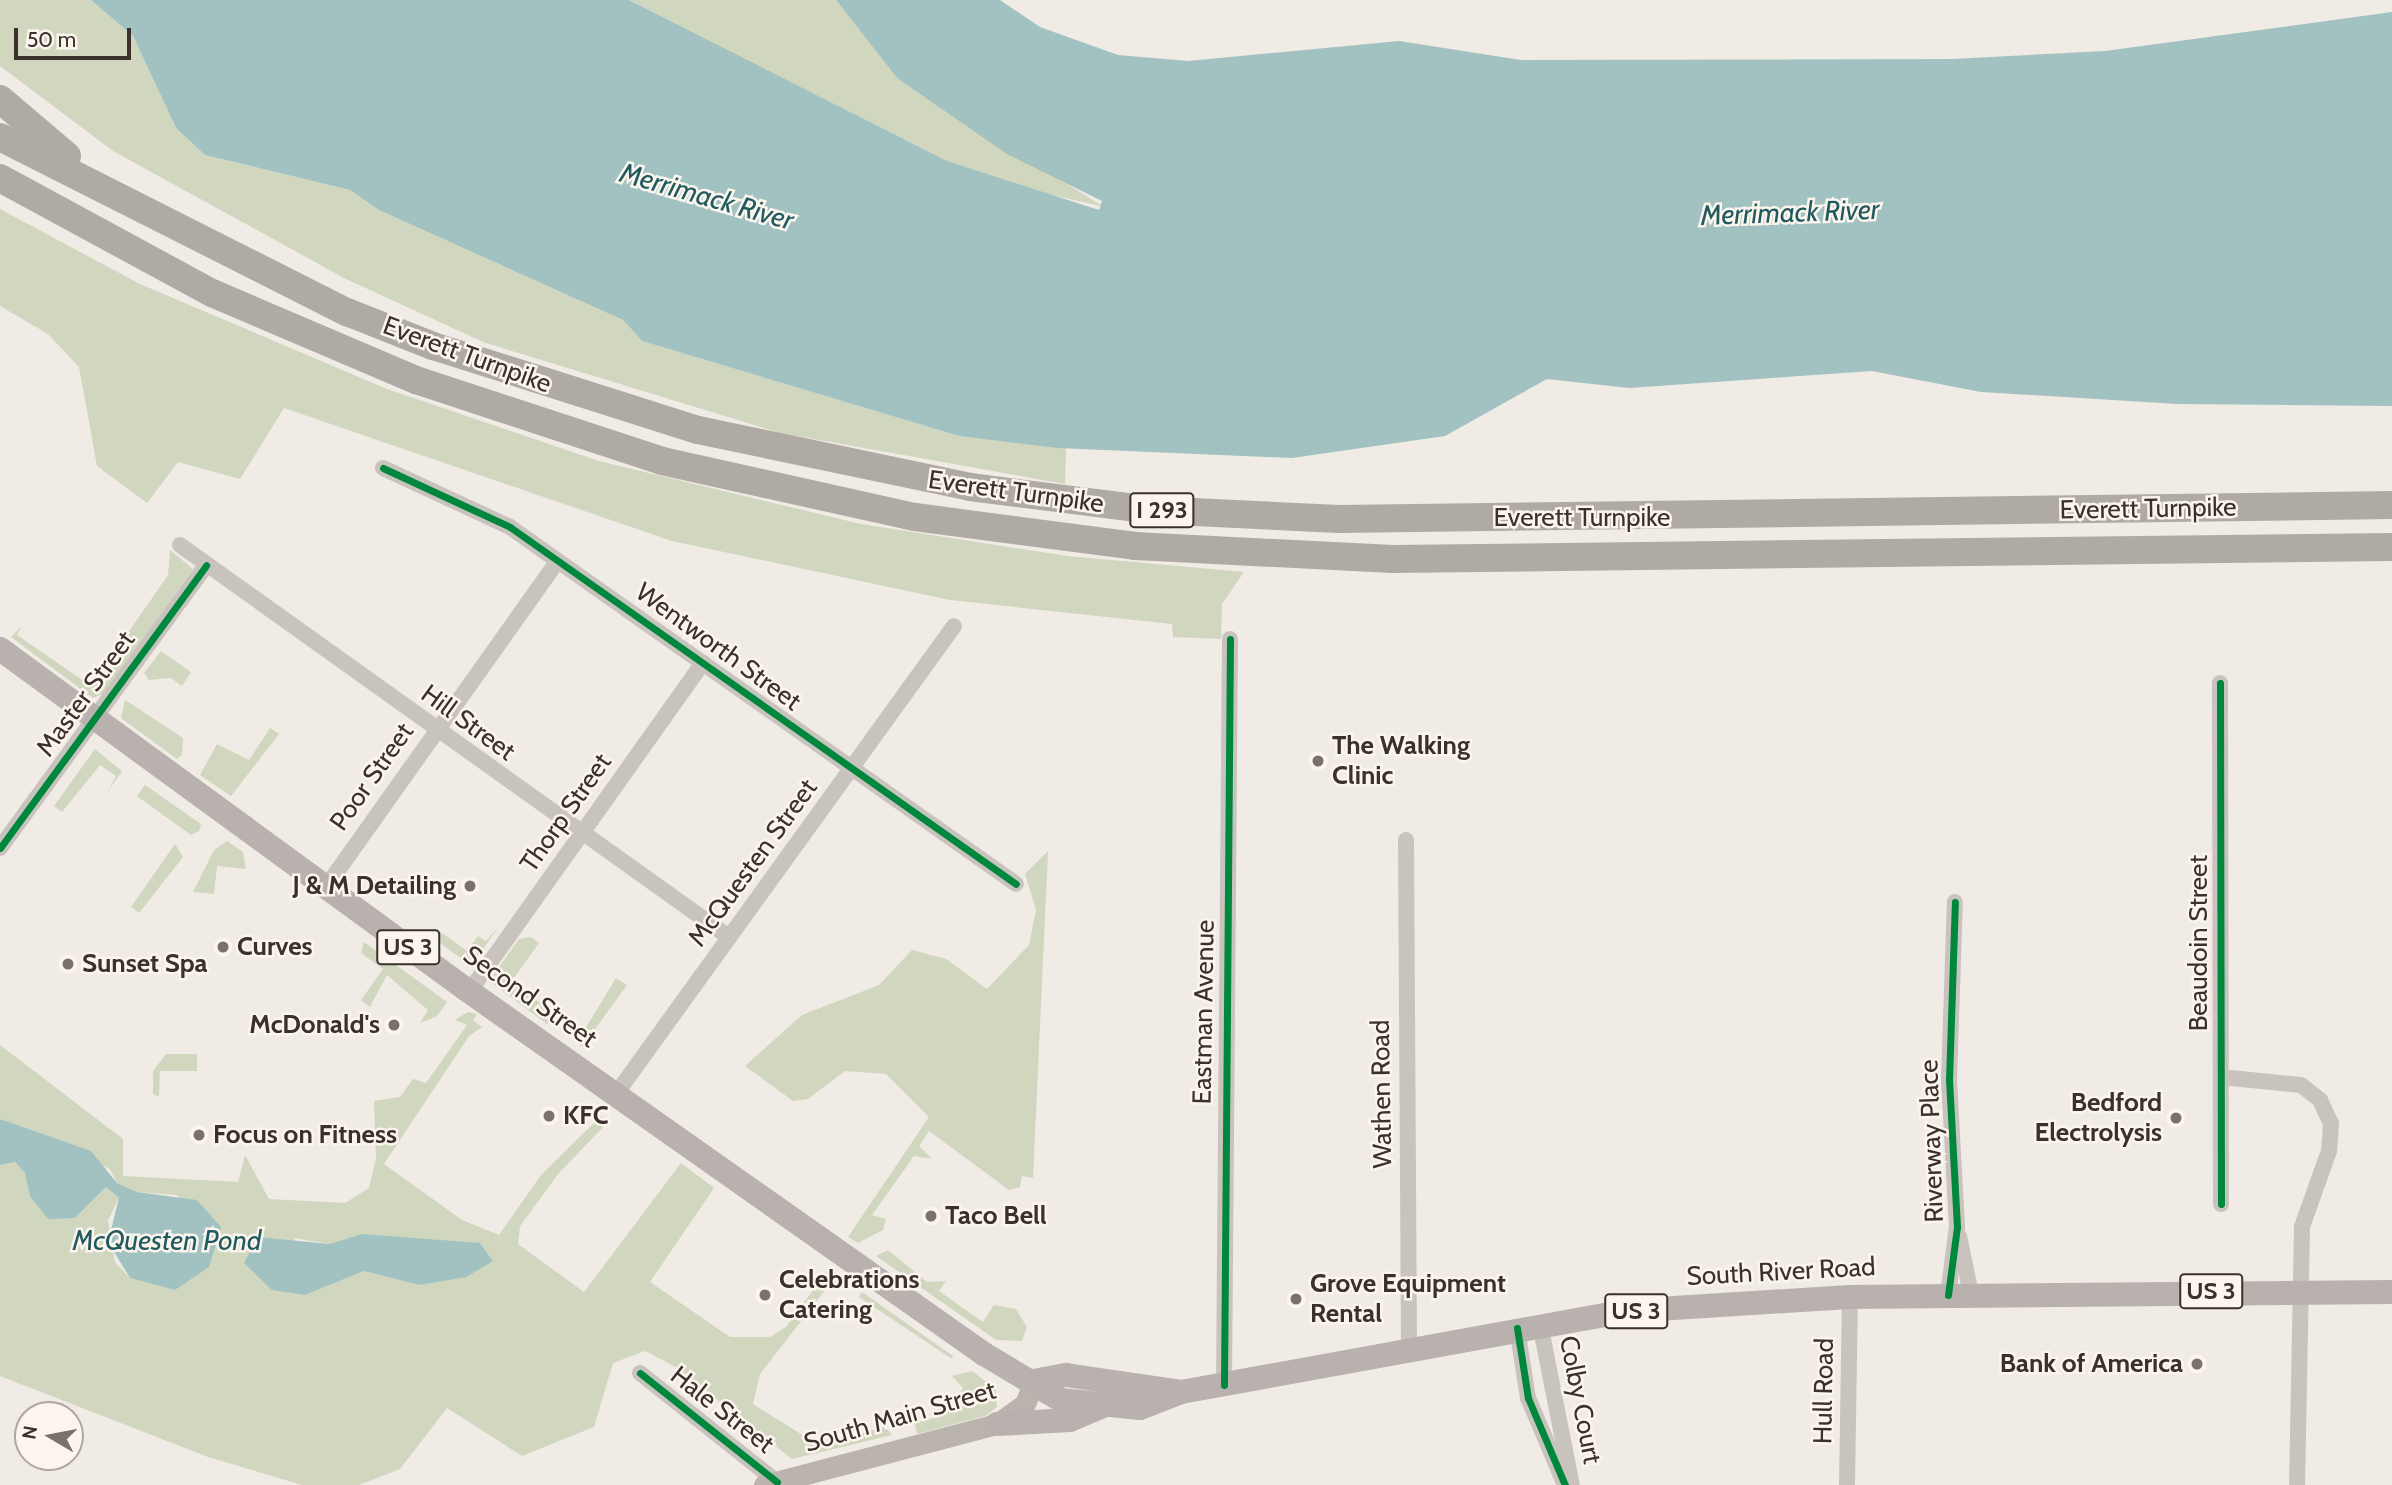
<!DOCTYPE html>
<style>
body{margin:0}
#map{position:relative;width:2392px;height:1485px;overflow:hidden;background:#f0ebe5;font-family:Cabin,sans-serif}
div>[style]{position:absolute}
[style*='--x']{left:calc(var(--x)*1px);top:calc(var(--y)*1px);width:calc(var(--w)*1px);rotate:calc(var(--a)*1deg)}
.green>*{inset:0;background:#d1d6bf}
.water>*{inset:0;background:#a1c2c1}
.street>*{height:16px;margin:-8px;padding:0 8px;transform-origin:8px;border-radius:8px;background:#c9c3be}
.secondary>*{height:21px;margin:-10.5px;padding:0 10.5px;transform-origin:10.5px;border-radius:10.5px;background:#bab3ae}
.primary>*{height:24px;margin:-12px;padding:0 12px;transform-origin:12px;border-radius:12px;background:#b8b1ad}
.highway>*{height:28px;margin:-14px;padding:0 14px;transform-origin:14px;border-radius:14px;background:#afaaa4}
.cycleway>*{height:7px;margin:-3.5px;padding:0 3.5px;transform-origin:3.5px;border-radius:3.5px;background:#00873e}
.dots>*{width:19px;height:19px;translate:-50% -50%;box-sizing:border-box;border:4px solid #fbf5ee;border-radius:50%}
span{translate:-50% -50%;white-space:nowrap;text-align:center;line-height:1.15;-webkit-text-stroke:5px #fbf5ee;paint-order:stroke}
.shield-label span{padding:2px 5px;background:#fbf5ee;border:2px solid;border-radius:5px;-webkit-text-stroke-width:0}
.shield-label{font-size:24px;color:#3b302b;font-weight:700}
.street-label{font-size:26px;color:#3b302b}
.poi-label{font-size:26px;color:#3b302b;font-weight:700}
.left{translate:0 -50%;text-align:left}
.right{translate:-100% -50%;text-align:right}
.water-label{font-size:28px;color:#1f5a5e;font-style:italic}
.north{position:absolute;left:14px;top:1401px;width:70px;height:70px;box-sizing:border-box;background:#fbf5ee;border:2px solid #aea6a0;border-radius:50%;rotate:280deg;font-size:19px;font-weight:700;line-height:28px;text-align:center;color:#3b302b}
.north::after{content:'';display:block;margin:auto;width:24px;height:32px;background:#7a716c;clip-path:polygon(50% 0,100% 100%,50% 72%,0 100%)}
.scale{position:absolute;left:14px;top:28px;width:117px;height:32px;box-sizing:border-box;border:4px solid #3b302b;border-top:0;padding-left:9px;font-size:21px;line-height:24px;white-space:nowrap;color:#3b302b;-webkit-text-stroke:5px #fbf5ee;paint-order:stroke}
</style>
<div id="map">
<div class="green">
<i style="clip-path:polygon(0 0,91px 0,133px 36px,176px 128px,205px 155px,350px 190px,379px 210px,623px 320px,642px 341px,959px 436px,1066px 448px,1065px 484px,780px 433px,483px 342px,346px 279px,113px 151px,0 66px)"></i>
<i style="clip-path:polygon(629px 0,836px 0,897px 78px,1104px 207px,1014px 186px,947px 161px)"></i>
<i style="clip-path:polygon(0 209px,140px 284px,387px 389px,599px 461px,861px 524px,1067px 556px,1244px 572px,1222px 604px,1221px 639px,1173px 637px,1172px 624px,950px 600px,672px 541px,284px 408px,240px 479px,178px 462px,147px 503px,97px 466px,79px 367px,48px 334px,0 306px)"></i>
<i style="clip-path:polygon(170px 550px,193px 569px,103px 694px,93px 698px,11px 637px,22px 626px,17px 635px,91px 686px,168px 575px)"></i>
<i style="clip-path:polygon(161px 651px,191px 672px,182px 686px,171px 678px,149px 680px,144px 673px)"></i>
<i style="clip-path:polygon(125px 700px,183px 738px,182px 755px,177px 759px,121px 718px)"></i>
<i style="clip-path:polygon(270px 728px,279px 734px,231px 796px,200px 775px,217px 744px,249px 760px)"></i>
<i style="clip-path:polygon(95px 749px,122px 771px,107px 793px,116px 776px,100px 765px,62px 812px,54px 806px)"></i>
<i style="clip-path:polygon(145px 785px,201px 824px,199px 831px,191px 835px,137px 796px)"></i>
<i style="clip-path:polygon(227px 841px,243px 852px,246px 869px,217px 866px,214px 894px,193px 892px,214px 850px)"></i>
<i style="clip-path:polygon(175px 844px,183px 857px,139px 913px,131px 907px)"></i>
<i style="clip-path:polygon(1048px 851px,1033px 1178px,1022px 1176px,1020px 1187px,1009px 1190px,929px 1131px,919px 1146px,932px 1159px,914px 1156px,872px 1215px,886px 1219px,883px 1230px,858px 1243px,848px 1237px,929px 1117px,886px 1074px,845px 1071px,808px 1099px,793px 1101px,745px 1066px,802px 1015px,879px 985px,912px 950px,946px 959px,987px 989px,1029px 945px,1036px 910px,1025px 874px)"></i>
<i style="clip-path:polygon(498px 927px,472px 966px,434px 939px,439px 931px,467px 951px,478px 936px,486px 941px)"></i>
<i style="clip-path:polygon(531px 937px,539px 943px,511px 982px,546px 1007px,554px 1017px,547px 1024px,489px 981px,519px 939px)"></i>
<i style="clip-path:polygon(364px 942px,447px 1002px,437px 1016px,420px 1023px,428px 1010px,387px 975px,370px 1007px,361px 1000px,383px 969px,361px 953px)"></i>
<i style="clip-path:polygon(616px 978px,627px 985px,582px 1047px,568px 1031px,582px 1034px)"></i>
<i style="clip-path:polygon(evenodd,468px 1012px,477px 1014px,473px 1020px,482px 1027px,469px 1036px,384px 1164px,462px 1220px,499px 1235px,541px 1175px,601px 1116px,606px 1124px,559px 1173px,520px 1226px,518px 1244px,584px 1292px,681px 1163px,714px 1188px,650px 1282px,730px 1337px,770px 1337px,786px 1327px,830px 1267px,840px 1276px,837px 1285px,828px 1286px,760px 1374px,753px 1404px,817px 1444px,885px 1427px,892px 1435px,792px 1459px,676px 1367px,645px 1351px,613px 1363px,594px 1427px,522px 1456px,447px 1408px,400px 1469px,359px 1485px,302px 1485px,208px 1457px,0 1376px,0 1165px,15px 1162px,26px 1173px,30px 1196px,75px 1218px,106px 1187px,119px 1198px,108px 1220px,115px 1262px,130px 1278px,175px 1290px,215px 1244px,221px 1227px,176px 1195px,137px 1192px,117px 1183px,110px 1169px,0 1119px,0 1045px,123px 1139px,123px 1176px,238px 1182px,245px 1155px,269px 1199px,345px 1203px,369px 1188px,376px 1158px,374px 1101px,400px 1097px,413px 1079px,426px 1083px,467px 1025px,455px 1020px,468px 1012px,294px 1238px,330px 1244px,480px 1243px,493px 1261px,419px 1285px,364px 1271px,305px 1295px,294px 1238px)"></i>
<i style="clip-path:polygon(166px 1054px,197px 1054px,197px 1071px,160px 1071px,159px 1097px,153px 1094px,153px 1071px)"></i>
<i style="clip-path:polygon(888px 1250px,927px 1282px,946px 1281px,939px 1291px,983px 1322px,994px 1305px,1016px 1309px,1027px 1327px,1022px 1341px,996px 1340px,876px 1256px)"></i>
<i style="clip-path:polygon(862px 1292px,953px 1356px,952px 1359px,859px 1297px)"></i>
<i style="clip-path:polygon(972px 1371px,996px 1389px,997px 1407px,985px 1416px,917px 1434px,913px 1417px,918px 1412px,920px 1421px,938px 1417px,938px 1402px,949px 1409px,963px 1388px,952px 1376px)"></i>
</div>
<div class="water">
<i style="clip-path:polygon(91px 0,629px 0,947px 161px,1099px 210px,1102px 201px,1007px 154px,897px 78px,836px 0,1000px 0,1040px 27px,1118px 55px,1188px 61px,1399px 41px,1521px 60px,1952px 59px,2105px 51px,2392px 12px,2392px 406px,2177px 404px,1981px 392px,1872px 371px,1629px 388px,1547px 379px,1445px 436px,1292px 458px,1058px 448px,959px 436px,642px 341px,623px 320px,379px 210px,350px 190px,205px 155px,176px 128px,133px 36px)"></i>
<i style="clip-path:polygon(0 1119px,91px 1151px,117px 1183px,137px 1192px,197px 1200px,221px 1227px,209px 1267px,175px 1290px,130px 1278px,108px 1242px,119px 1198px,106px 1187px,75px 1218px,48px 1219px,30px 1196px,25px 1173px,15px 1162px,0 1165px)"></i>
<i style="clip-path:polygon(362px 1234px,480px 1243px,493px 1261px,466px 1277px,419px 1285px,364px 1271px,305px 1295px,272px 1290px,244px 1263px,258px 1237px,330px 1244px)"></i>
</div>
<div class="street">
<i style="--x:383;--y:468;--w:140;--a:24.9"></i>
<i style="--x:510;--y:527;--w:619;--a:35.2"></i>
<i style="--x:180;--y:545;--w:675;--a:35.53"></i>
<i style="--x:2220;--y:683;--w:521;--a:89.89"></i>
<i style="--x:1406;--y:840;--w:508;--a:89.66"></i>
<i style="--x:0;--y:848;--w:350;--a:-53.9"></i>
<i style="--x:326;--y:887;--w:400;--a:-54.6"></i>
<i style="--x:469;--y:992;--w:404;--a:-54.6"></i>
<i style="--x:2221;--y:1077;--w:80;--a:5.7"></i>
<i style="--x:2301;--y:1085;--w:24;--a:38"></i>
<i style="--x:2320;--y:1100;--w:26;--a:65"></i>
<i style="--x:2331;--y:1124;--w:27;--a:94"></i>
<i style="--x:2329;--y:1151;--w:81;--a:109.6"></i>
<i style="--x:2302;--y:1227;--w:258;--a:91.1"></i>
<i style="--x:616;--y:1094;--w:577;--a:-54.16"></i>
<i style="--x:1959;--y:1236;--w:59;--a:78.3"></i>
<i style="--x:1948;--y:1295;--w:69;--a:-82.5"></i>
<i style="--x:1957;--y:1227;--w:147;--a:-93.1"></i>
<i style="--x:1949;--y:1080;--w:178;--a:-88.1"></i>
<i style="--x:1540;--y:1324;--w:164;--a:78.8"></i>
<i style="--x:1517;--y:1328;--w:71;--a:81.1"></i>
<i style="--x:1528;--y:1398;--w:95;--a:67"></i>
<i style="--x:640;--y:1373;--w:175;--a:38.5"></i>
<i style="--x:1224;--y:1385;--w:746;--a:-89.54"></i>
<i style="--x:1847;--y:1485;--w:188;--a:-89.1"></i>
</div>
<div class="secondary">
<i style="--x:764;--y:1485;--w:241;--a:-14.7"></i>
<i style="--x:997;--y:1424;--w:34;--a:-36"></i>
<i style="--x:1025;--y:1404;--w:25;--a:-69"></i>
</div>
<div class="primary">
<i style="--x:0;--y:649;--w:578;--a:36.14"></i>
<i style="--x:467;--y:990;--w:632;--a:35.15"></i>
<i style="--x:984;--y:1354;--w:90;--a:30.9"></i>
<i style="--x:1061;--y:1400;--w:79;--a:5.8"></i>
<i style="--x:1140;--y:1408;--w:44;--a:-21.3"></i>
<i style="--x:1181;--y:1392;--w:452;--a:-10.3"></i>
<i style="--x:1626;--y:1311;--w:224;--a:-3.6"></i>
<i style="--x:1850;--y:1297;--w:542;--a:-0.53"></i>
<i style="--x:1034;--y:1381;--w:33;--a:-11"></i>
<i style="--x:1066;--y:1375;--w:116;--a:8.4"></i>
<i style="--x:997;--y:1424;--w:73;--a:-3.1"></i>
<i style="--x:1070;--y:1420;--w:34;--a:-23"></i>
</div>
<div class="highway">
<i style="--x:0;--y:99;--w:88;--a:40.4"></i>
<i style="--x:0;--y:137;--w:389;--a:26.8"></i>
<i style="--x:347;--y:312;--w:92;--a:21.6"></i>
<i style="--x:433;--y:346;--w:278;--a:17.6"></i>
<i style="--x:698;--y:430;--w:278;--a:11.8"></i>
<i style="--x:970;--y:487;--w:184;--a:7.2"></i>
<i style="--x:1153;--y:510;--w:186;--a:2.8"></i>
<i style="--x:1339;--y:519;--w:1053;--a:-0.76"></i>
<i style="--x:0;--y:178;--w:241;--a:28.5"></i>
<i style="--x:212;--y:293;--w:222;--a:23.1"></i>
<i style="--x:416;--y:380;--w:259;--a:18.2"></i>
<i style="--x:662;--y:461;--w:259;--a:12.5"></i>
<i style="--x:915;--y:517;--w:222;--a:7.5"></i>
<i style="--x:1135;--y:546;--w:258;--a:2.9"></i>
<i style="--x:1393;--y:559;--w:999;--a:-0.69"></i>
</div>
<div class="cycleway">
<i style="--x:383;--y:468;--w:140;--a:24.9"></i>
<i style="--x:510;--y:527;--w:619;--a:35.2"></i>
<i style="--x:2220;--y:683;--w:521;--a:89.89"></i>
<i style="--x:0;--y:848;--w:350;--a:-53.9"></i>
<i style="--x:1948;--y:1295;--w:69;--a:-82.5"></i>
<i style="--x:1957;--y:1227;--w:147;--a:-93.1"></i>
<i style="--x:1949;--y:1080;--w:178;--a:-88.1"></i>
<i style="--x:1517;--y:1328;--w:71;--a:81.1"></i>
<i style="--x:1528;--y:1398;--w:95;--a:67"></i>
<i style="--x:640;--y:1373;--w:175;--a:38.5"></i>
<i style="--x:1224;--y:1385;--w:746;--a:-89.54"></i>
</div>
<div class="dots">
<i style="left:1318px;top:761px;background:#7a716c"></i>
<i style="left:470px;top:886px;background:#7a716c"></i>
<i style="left:223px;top:947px;background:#7a716c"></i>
<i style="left:68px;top:964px;background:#7a716c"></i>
<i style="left:394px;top:1025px;background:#7a716c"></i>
<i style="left:549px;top:1116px;background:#7a716c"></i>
<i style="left:2176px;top:1118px;background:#7a716c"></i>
<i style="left:199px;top:1135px;background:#7a716c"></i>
<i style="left:931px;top:1216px;background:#7a716c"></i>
<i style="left:765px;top:1295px;background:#7a716c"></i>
<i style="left:1296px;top:1299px;background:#7a716c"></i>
<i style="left:2197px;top:1364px;background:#7a716c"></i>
</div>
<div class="shield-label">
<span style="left:1162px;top:510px">I 293</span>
<span style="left:408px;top:947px">US 3</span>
<span style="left:2211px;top:1291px">US 3</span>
<span style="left:1636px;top:1311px">US 3</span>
</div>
<div class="street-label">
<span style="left:467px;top:355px;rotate:20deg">Everett Turnpike</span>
<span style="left:1016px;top:492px;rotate:8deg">Everett Turnpike</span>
<span style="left:2148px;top:509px;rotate:-1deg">Everett Turnpike</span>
<span style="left:1582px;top:518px">Everett Turnpike</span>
<span style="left:718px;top:647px;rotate:36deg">Wentworth Street</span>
<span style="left:86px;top:694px;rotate:-54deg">Master Street</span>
<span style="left:468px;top:723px;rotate:36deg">Hill Street</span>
<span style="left:372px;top:777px;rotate:-55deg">Poor Street</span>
<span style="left:566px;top:813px;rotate:-55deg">Thorp Street</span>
<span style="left:753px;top:863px;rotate:-54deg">McQuesten Street</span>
<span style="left:2199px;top:943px;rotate:-90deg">Beaudoin Street</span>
<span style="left:530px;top:997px;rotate:35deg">Second Street</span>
<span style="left:1204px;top:1012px;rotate:-89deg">Eastman Avenue</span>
<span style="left:1382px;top:1094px;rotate:-91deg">Wathen Road</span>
<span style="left:1932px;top:1141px;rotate:-92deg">Riverway Place</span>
<span style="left:1781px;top:1272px;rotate:-3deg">South River Road</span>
<span style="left:1824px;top:1391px;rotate:-89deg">Hull Road</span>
<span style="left:1580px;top:1400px;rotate:79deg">Colby Court</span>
<span style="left:722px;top:1410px;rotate:38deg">Hale Street</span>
<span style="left:900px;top:1417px;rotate:-16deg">South Main Street</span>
</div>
<div class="poi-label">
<span class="left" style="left:1332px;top:761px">The Walking<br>Clinic</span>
<span class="right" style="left:456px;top:886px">J &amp; M Detailing</span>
<span class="left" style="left:237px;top:947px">Curves</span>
<span class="left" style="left:82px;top:964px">Sunset Spa</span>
<span class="right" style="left:380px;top:1025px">McDonald's</span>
<span class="right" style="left:2162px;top:1118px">Bedford<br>Electrolysis</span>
<span class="left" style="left:563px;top:1116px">KFC</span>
<span class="left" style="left:213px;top:1135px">Focus on Fitness</span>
<span class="left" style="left:945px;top:1216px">Taco Bell</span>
<span class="left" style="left:779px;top:1295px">Celebrations<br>Catering</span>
<span class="left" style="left:1310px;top:1299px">Grove Equipment<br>Rental</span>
<span class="right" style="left:2183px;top:1364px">Bank of America</span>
</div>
<div class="water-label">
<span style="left:707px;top:196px;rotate:16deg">Merrimack River</span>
<span style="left:1790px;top:212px;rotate:-2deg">Merrimack River</span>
<span style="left:167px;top:1240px">McQuesten Pond</span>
</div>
<div class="north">N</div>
<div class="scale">50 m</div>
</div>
